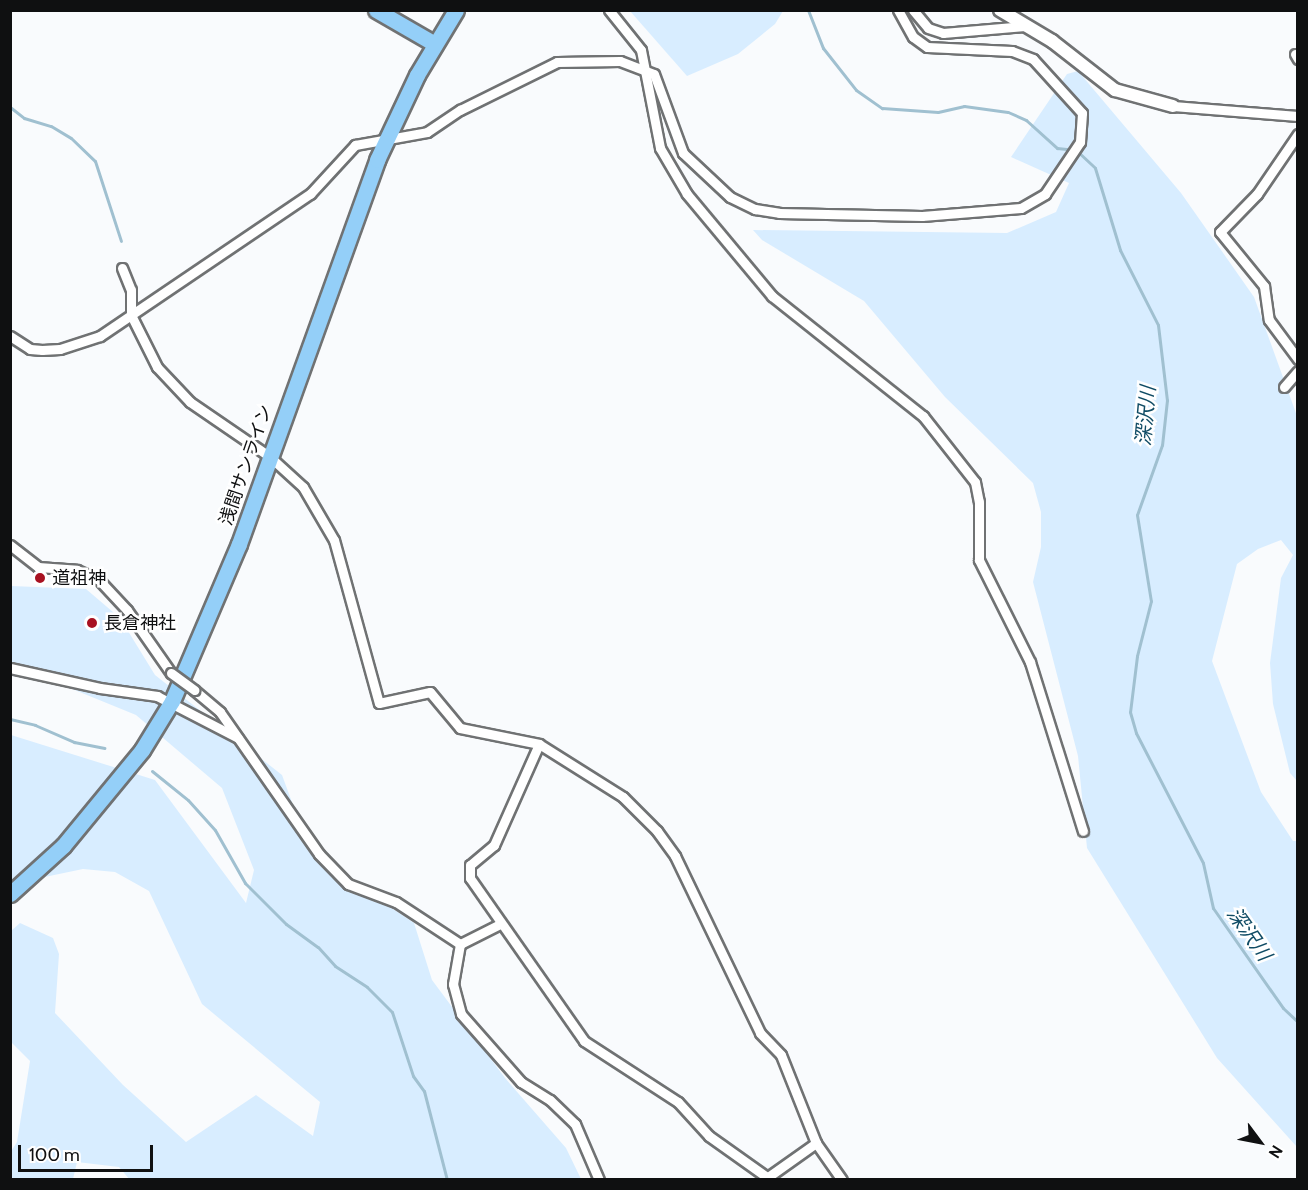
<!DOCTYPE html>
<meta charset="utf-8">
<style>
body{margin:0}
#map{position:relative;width:1308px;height:1190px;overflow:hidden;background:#f9fbfd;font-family:Cabin,"Noto Sans JP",sans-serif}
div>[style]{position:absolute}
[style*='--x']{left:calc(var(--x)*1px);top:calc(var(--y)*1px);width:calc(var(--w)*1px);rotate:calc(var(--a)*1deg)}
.green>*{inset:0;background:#d8edff}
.stream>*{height:3px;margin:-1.5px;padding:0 1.5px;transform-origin:1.5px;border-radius:1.5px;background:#a0c0d0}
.roads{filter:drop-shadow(2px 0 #707273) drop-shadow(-2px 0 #707273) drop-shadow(0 2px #707273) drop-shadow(0 -2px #707273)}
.minor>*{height:9px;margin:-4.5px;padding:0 4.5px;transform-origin:4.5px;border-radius:4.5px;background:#fff}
.tertiary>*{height:12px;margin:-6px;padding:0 6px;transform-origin:6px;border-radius:6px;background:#fff}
.primary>*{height:15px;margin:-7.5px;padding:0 7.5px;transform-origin:7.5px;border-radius:7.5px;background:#94cff8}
.bridges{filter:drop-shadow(2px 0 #707273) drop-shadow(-2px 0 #707273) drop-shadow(0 2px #707273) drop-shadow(0 -2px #707273)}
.minor-bridge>*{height:9px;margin:-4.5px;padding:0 4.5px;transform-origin:4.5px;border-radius:4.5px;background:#fff}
.dots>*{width:16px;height:16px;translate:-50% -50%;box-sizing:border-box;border:3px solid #fff;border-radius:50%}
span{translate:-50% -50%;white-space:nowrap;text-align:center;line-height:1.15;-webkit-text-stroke:5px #fff;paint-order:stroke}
.street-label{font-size:18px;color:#0f1011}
.poi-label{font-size:18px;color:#0f1011}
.left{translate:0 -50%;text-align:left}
.water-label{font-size:20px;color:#104c65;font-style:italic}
.frame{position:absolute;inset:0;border:12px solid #0f1011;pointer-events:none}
.north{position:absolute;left:1230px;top:1112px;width:60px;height:60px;-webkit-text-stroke:4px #fff;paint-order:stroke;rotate:122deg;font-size:16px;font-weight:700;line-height:24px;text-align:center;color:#0f1011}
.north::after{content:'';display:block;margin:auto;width:21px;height:27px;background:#0f1011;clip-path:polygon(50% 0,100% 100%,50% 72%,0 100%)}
.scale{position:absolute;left:18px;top:1145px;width:135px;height:27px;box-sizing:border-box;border:3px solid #0f1011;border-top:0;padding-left:8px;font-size:18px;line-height:21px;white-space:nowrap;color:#0f1011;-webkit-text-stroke:4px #fff;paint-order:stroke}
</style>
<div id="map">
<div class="green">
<i style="clip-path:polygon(630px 11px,783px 11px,775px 24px,738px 54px,687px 76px)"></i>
<i style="clip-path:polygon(1078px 71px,1181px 193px,1254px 297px,1297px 416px,1297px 781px,1290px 773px,1273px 704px,1270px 663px,1281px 578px,1293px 555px,1281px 540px,1258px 549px,1237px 564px,1212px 661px,1261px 792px,1293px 841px,1297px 841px,1297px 1147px,1217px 1058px,1087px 848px,1078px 756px,1033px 582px,1041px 547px,1041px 512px,1033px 483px,945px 397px,864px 301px,762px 240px,753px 230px,1007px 233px,1056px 212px,1069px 183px,1011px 157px,1067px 74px)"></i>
<i style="clip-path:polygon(11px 586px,86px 589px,120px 618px,155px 675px,282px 775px,311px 854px,414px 923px,432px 980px,505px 1078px,566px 1148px,581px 1179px,130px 1180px,119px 1167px,77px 1162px,73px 1179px,11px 1180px,10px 1153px,17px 1142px,30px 1061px,11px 1042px,11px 931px,20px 923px,53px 938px,59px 954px,55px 1013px,123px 1085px,186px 1142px,256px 1095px,313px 1136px,320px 1102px,202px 1004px,149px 891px,115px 872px,83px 869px,11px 884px,11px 735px,155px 780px,246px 903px,254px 870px,222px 788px,136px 715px,11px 664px)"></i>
</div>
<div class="stream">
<i style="--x:808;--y:10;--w:41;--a:68.5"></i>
<i style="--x:823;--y:48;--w:53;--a:51.8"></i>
<i style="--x:856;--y:90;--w:32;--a:35"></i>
<i style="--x:882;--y:108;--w:56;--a:4.1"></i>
<i style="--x:938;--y:112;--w:27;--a:-13"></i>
<i style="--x:964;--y:106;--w:44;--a:7.8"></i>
<i style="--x:1008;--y:112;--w:20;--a:24"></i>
<i style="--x:1026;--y:120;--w:42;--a:42.1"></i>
<i style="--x:1057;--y:148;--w:19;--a:6"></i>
<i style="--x:1076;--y:150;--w:26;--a:43"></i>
<i style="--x:1095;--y:168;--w:86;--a:73"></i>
<i style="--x:1120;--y:250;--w:84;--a:63.1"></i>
<i style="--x:1158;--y:325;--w:76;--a:83.2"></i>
<i style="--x:1167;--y:400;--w:45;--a:96.3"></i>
<i style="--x:1162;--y:445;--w:74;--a:109.7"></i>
<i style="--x:1137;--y:515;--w:87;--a:80.8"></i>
<i style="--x:1151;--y:601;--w:57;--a:104.3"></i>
<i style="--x:1137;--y:656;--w:56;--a:97.1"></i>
<i style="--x:1130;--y:712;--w:22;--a:74"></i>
<i style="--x:1136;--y:733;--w:146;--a:62.7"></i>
<i style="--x:1203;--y:863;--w:46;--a:77.5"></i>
<i style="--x:1213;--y:908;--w:122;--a:55"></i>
<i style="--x:1283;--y:1008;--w:21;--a:43"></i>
<i style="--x:10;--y:107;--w:18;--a:38"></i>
<i style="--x:24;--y:118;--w:28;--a:17"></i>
<i style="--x:51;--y:126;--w:23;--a:31"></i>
<i style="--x:71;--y:138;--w:33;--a:44"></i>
<i style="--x:95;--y:161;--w:84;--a:72"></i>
<i style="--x:10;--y:719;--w:26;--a:13"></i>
<i style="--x:35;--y:725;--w:43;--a:23.6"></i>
<i style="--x:74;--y:742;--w:31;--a:11"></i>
<i style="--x:152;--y:771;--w:46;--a:38.9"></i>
<i style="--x:188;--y:800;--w:40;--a:48"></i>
<i style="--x:215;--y:830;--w:61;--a:60.5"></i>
<i style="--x:245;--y:883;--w:58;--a:45"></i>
<i style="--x:286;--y:924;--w:39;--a:36"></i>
<i style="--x:318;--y:947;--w:25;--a:48"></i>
<i style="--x:335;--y:966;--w:38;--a:33"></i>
<i style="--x:367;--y:987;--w:35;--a:45"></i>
<i style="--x:392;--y:1012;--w:67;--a:71.8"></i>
<i style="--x:413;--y:1076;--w:19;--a:54"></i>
<i style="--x:424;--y:1091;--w:92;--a:75.5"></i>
</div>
<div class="roads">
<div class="minor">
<i style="--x:609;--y:10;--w:51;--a:51.3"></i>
<i style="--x:641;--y:50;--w:100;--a:79"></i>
<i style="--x:660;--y:148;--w:53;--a:59.6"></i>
<i style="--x:687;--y:194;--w:133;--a:50.2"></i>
<i style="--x:772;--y:296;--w:193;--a:38.5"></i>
<i style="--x:923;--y:416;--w:84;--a:51.8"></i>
<i style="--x:975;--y:482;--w:20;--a:79"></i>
<i style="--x:979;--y:502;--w:58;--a:90"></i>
<i style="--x:979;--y:560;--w:114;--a:63.4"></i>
<i style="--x:1030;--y:662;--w:177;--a:72.6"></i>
<i style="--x:913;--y:10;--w:23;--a:50"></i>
<i style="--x:928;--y:28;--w:16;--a:18"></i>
<i style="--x:943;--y:33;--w:82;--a:-4.9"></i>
<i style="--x:1295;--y:54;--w:6;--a:59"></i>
<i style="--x:1173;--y:106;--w:125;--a:4.6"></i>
<i style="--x:1298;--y:134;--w:73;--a:124.3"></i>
<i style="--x:1257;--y:194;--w:53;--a:134.2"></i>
<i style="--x:1220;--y:232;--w:70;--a:50.8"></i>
<i style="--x:1264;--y:286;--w:34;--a:82"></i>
<i style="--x:1269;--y:320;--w:49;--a:53.4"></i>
<i style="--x:122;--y:268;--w:24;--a:68"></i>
<i style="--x:131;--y:290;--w:25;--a:90"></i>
<i style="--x:131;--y:315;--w:58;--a:63.4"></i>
<i style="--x:157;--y:367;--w:48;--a:46.7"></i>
<i style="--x:190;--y:402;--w:96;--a:34.4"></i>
<i style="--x:269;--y:456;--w:46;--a:42.4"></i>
<i style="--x:303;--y:487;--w:61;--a:59.7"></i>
<i style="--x:334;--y:540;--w:169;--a:74.6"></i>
<i style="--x:379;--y:703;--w:52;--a:-12.2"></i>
<i style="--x:430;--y:692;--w:47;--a:50.2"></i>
<i style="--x:460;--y:728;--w:81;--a:11.4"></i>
<i style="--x:539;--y:744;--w:99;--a:32.2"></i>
<i style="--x:623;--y:797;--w:48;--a:45"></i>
<i style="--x:657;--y:831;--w:31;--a:54"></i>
<i style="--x:675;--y:856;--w:196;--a:64.3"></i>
<i style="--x:760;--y:1033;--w:30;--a:46"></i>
<i style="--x:781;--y:1055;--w:95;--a:68.3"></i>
<i style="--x:816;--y:1143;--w:45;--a:54.9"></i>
<i style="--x:10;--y:336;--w:24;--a:33"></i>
<i style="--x:30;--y:349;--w:12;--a:5"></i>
<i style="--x:42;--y:350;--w:18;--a:-3"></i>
<i style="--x:60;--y:349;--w:42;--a:-18"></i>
<i style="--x:100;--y:336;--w:254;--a:-34.1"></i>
<i style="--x:310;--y:194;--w:67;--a:-47.4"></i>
<i style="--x:355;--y:145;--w:73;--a:-10.2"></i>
<i style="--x:427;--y:132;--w:40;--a:-34"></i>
<i style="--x:460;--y:110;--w:108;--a:-26.3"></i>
<i style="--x:557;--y:62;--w:63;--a:-0.9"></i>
<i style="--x:620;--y:61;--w:36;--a:21"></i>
<i style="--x:654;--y:74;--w:84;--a:69.8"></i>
<i style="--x:683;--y:153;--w:64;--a:43.1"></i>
<i style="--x:730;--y:197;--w:28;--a:26"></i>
<i style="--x:755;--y:209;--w:24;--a:9"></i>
<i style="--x:779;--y:213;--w:143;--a:1.2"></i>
<i style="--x:922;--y:216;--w:99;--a:-4.6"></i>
<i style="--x:1021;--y:208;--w:28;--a:-30"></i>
<i style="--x:1045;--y:194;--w:63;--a:-56.1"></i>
<i style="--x:1080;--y:142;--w:29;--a:-86"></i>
<i style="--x:1082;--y:113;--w:73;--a:-132.2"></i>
<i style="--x:1033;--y:59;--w:22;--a:-159"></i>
<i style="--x:1012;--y:51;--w:85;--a:-177.3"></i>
<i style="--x:927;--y:47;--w:17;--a:-144"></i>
<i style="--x:913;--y:37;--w:31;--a:-119"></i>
<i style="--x:1284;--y:387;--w:21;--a:-49"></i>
<i style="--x:10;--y:545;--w:36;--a:38"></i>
<i style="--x:38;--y:567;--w:39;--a:4"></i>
<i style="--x:77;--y:570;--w:24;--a:24"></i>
<i style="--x:99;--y:580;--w:41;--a:47"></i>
<i style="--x:127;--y:610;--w:77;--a:55.1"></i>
<i style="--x:10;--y:668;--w:92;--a:12.5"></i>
<i style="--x:100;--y:688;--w:58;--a:8"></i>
<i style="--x:157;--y:696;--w:91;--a:27.4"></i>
<i style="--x:194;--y:690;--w:34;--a:40"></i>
<i style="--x:220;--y:712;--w:173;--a:55.1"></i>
<i style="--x:319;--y:854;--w:42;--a:46"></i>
<i style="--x:348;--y:884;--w:51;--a:20.6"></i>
<i style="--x:396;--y:902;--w:77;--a:33.3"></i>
<i style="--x:539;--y:744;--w:111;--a:114"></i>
<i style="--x:494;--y:845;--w:31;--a:140"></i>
<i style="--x:470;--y:865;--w:13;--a:90"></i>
<i style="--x:470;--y:878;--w:199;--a:55"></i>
<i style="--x:584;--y:1041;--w:112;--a:33"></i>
<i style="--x:678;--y:1102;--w:46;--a:47.6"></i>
<i style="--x:709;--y:1136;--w:76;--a:35.4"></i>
<i style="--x:500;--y:924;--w:45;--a:153.4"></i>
<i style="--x:460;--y:944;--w:41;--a:99.9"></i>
<i style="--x:453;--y:984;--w:31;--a:75"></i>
<i style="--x:461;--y:1014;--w:91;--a:48.6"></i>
<i style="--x:521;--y:1082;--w:34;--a:32"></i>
<i style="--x:550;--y:1100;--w:35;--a:44"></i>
<i style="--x:575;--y:1124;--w:61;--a:66.8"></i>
<i style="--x:768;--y:1177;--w:59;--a:-35.3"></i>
</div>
<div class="tertiary">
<i style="--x:1000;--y:10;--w:61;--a:30.8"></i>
<i style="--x:1052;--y:41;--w:80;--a:37.9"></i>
<i style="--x:1115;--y:90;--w:60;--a:15.4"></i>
</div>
<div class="primary">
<i style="--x:376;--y:10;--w:68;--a:30"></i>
<i style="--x:10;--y:894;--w:72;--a:-42.2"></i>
<i style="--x:63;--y:846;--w:124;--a:-50.5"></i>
<i style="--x:142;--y:750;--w:57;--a:-58.5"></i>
<i style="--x:172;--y:701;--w:171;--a:-66.9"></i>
<i style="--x:239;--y:544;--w:408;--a:-70.2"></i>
<i style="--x:377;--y:160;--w:94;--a:-64.8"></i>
<i style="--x:417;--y:75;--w:76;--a:-59"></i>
</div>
</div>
<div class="bridges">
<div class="minor-bridge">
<i style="--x:171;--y:673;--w:29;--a:36"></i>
</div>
</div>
<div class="dots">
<i style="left:40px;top:578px;background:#a81121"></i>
<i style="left:92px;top:623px;background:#a81121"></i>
</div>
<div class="street-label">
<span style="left:246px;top:465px;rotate:-71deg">浅間サンライン</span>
</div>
<div class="poi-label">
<span class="left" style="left:52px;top:578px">道祖神</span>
<span class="left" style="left:104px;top:623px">長倉神社</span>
</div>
<div class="water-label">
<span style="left:1146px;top:416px;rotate:-85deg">深沢川</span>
<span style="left:1249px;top:934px;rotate:55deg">深沢川</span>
</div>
<div class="frame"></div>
<div class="north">N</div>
<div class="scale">100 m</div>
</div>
